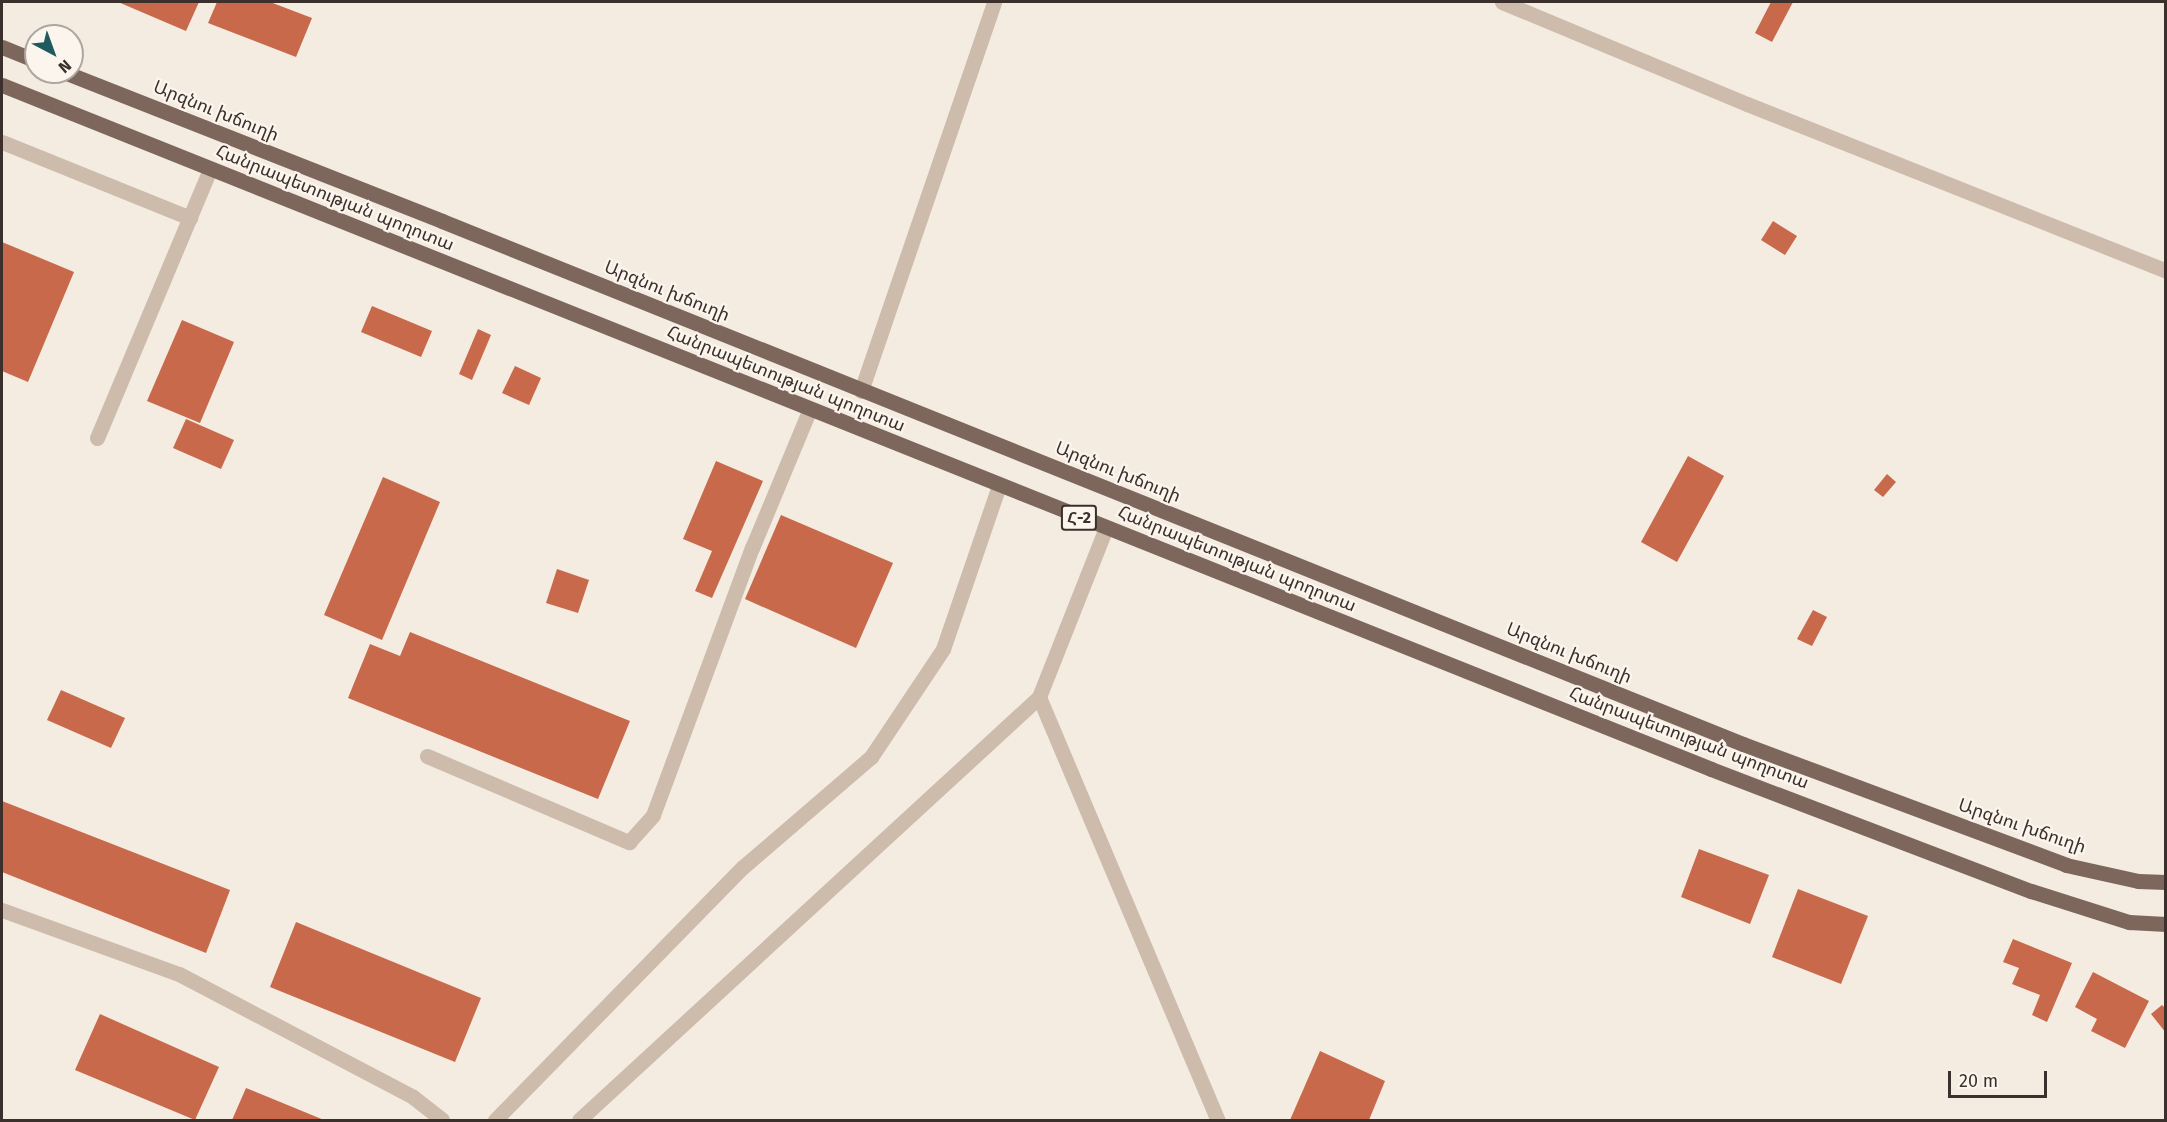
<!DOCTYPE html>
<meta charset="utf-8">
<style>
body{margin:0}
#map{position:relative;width:2167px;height:1122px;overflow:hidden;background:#f4ebe1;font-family:"Fira Sans","Noto Sans Armenian",sans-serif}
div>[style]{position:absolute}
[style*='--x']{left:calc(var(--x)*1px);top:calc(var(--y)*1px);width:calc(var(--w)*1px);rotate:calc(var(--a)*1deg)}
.building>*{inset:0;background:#c8694b}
.service>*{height:15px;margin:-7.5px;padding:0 7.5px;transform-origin:7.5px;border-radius:7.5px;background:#cdbbac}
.minor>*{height:15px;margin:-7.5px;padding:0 7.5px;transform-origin:7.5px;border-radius:7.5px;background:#cdbbac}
.primary>*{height:15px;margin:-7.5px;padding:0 7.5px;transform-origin:7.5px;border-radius:7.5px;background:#7d675c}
span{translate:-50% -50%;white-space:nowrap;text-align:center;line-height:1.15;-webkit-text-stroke:4.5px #fbf5ee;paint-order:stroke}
.shield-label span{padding:2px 4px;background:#fbf5ee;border:2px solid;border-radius:4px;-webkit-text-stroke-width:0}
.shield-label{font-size:16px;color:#3b302b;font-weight:700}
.street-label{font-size:18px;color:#3b302b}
.frame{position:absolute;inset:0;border:3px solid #3b302b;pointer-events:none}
.north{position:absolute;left:24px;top:24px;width:60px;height:60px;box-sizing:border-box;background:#fbf5ee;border:2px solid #aea6a0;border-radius:50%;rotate:139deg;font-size:16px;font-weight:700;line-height:24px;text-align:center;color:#3b302b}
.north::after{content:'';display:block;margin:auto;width:21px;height:27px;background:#1f5a5e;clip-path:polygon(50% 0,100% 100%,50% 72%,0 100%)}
.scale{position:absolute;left:1948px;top:1071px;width:99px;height:27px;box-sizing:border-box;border:3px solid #3b302b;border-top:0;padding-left:8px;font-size:18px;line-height:21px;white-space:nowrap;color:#3b302b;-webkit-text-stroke:4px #fbf5ee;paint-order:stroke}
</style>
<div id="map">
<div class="building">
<i style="clip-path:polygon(118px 2px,199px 2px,186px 31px)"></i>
<i style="clip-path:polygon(217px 2px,270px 2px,312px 18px,296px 57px,208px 23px)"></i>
<i style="clip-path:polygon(1771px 2px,1793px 2px,1772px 42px,1755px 33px)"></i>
<i style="clip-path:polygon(1773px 221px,1797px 236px,1785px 255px,1761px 240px)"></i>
<i style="clip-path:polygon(2px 242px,74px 272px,28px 382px,2px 371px)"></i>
<i style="clip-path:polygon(372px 306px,432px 331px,421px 357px,361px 332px)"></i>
<i style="clip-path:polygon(182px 320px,234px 342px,200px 423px,147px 401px)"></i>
<i style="clip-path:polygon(478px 329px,491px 335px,472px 380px,459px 374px)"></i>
<i style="clip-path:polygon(515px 366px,541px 378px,529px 405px,502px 393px)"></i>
<i style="clip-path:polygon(186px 419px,234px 440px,221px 469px,173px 448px)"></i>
<i style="clip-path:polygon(1688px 456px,1724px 476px,1677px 562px,1641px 542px)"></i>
<i style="clip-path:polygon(716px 461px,763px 481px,712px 598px,695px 591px,712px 551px,683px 539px)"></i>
<i style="clip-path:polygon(1887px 474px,1896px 482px,1883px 497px,1874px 490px)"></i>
<i style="clip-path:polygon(383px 477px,440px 502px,382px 640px,324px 615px)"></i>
<i style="clip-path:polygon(781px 515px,893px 563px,856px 648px,745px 599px)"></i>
<i style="clip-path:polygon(557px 569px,589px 580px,578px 613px,546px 603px)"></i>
<i style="clip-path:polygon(1813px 610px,1827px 617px,1812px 646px,1797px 639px)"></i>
<i style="clip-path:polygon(410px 632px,630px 721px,598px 799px,348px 698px,370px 644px,400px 656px)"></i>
<i style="clip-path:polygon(61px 690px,125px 718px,111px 748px,47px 720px)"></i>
<i style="clip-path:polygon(2px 801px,230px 890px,206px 953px,2px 872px)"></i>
<i style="clip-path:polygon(1699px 849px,1769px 875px,1750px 924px,1681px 897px)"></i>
<i style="clip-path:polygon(1798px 889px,1868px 916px,1841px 984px,1772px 957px)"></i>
<i style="clip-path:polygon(296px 922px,481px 998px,455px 1062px,270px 987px)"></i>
<i style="clip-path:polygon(2013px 939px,2072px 963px,2047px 1022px,2032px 1015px,2040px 995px,2012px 984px,2019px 968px,2003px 962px)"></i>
<i style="clip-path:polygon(2093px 972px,2149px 1001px,2125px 1048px,2091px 1031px,2097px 1019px,2075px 1007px)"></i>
<i style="clip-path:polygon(2162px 1005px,2166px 1009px,2166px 1033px,2151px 1014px)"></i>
<i style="clip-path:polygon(100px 1014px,219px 1067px,195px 1120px,75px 1070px)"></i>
<i style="clip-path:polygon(1320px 1051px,1385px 1081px,1369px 1120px,1290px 1120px)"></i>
<i style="clip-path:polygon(246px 1088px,324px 1120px,232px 1120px)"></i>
</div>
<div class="service">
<i style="--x:2;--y:142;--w:203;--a:22"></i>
<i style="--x:97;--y:438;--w:292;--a:-67.2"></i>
<i style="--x:1039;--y:697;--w:459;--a:67.1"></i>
<i style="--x:427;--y:756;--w:220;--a:23.1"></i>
<i style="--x:629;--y:842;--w:36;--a:-48"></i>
<i style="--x:653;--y:815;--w:285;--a:-69.7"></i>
<i style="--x:752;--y:548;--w:151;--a:-67.4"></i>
<i style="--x:2;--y:910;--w:188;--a:19.9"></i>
<i style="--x:179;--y:974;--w:264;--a:27.7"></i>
<i style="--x:413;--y:1097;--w:37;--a:38"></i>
<i style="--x:579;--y:1120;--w:625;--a:-42.6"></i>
<i style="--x:1039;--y:697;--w:182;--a:-68.4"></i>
</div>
<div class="minor">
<i style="--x:1502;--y:2;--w:265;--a:22.6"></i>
<i style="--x:1747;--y:104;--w:451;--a:21.7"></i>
<i style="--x:861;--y:391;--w:411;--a:-71.1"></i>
<i style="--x:495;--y:1120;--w:354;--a:-45.6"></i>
<i style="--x:743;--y:867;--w:169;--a:-40.7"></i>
<i style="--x:871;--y:757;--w:130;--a:-56.3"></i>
<i style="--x:943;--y:649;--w:173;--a:-71.1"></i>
</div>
<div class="primary">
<i style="--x:2;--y:47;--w:37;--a:22"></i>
<i style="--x:64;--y:72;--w:406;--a:21.5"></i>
<i style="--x:442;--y:221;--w:1402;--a:21.9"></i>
<i style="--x:1743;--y:744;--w:345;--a:20.5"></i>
<i style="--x:2066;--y:865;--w:74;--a:12.5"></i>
<i style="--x:2138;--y:881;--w:28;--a:2"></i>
<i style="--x:2;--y:85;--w:1841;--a:21.81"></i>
<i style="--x:1711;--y:769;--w:342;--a:20.9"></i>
<i style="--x:2031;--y:891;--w:103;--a:17.6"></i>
<i style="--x:2129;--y:922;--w:37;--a:3"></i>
</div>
<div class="shield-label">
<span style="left:1079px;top:518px">Հ-2</span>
</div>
<div class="street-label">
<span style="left:216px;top:111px;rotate:22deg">Արզնու խճուղի</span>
<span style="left:335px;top:198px;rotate:22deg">Հանրապետության պողոտա</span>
<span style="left:667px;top:291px;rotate:22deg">Արզնու խճուղի</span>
<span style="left:786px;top:379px;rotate:22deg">Հանրապետության պողոտա</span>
<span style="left:1118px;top:472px;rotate:22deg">Արզնու խճուղի</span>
<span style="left:1237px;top:559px;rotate:22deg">Հանրապետության պողոտա</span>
<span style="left:1569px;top:653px;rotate:22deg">Արզնու խճուղի</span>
<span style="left:1689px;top:738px;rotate:21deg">Հանրապետության պողոտա</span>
<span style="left:2022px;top:826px;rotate:19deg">Արզնու խճուղի</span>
</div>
<div class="frame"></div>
<div class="north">N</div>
<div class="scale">20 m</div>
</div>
